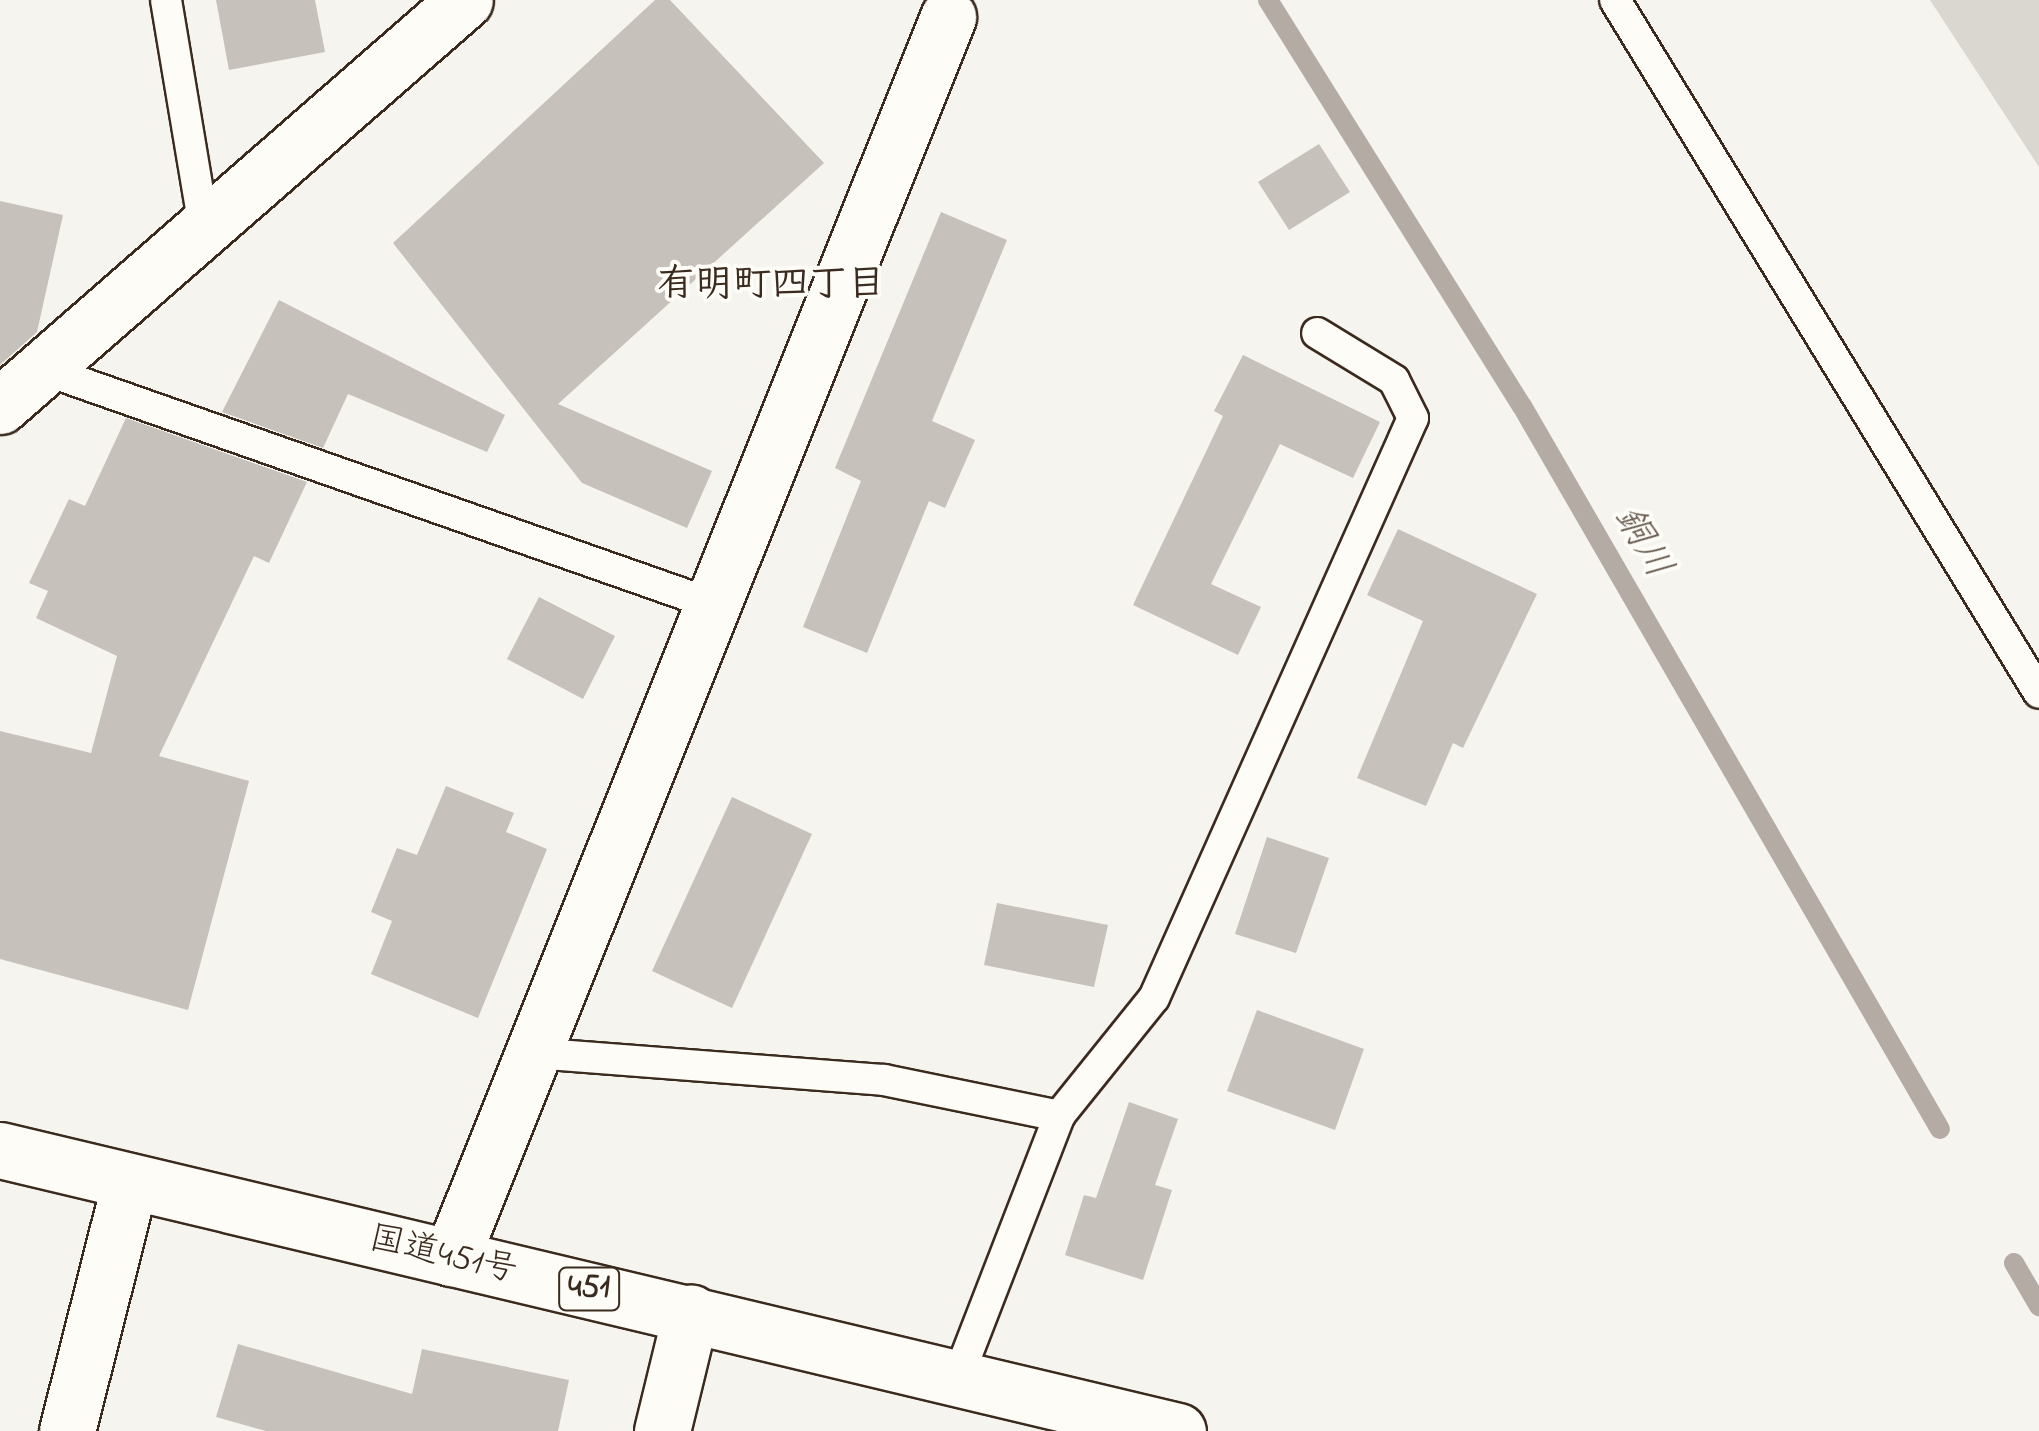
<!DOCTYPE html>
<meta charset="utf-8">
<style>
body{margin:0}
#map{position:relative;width:2039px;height:1431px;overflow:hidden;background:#f5f4ee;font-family:"Indie Flower","Klee One",sans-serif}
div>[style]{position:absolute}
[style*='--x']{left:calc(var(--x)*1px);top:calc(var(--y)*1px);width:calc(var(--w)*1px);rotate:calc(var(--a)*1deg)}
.green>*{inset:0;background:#dad6d0}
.stream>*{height:20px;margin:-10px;padding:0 10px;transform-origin:10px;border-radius:10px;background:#b4aca4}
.building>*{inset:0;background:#c7c1bb}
.roads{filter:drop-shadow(2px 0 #3b2a1e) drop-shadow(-2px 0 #3b2a1e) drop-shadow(0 2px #3b2a1e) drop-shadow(0 -2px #3b2a1e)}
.service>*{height:30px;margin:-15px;padding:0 15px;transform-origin:15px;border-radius:15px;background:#fdfcf7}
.minor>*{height:55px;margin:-27.5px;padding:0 27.5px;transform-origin:27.5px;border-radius:27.5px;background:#fdfcf7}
.trunk>*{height:55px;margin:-27.5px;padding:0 27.5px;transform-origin:27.5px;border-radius:27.5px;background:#fdfcf7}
span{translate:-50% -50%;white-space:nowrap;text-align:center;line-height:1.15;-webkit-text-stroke:8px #fdfcf7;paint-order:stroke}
.shield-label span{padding:2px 8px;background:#fdfcf7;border:2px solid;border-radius:8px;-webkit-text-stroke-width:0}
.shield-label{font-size:32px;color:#3b2a1e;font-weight:700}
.street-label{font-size:35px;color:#3b2a1e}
.neighbourhood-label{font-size:38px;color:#3b2a1e;font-weight:700}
.water-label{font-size:38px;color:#65584d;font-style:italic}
</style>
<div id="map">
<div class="green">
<i style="clip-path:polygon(1930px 0,2039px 0,2039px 167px)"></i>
</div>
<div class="stream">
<i style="--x:1268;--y:0;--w:479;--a:58"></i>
<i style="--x:1522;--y:406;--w:835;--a:59.97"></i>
<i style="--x:2014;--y:1263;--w:50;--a:59.8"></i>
</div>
<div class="building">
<i style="clip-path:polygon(216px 0,315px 0,325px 52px,229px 70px)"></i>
<i style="clip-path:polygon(655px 0,670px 0,824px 163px,558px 404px,712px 471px,687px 528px,582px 483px,393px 243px)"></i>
<i style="clip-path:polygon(1319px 144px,1350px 192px,1289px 230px,1258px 182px)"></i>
<i style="clip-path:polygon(0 201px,63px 215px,37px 332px,0 365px)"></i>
<i style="clip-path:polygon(941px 212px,1007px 240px,932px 421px,975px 440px,945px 508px,929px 501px,867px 653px,803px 627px,861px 481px,835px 468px)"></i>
<i style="clip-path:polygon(279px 300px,505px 415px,487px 452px,348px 394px,323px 448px,222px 412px)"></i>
<i style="clip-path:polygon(1243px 355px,1380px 422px,1353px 478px,1280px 444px,1211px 584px,1261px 607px,1238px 655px,1133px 605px,1223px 416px,1214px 411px)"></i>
<i style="clip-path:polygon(126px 418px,307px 482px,269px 563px,254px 556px,159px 756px,249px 781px,188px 1010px,0 959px,0 731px,91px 753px,117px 656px,36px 618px,48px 591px,29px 583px,69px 499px,85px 506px)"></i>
<i style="clip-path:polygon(1398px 529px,1537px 594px,1463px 748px,1453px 743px,1426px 806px,1357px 778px,1423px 621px,1367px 595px)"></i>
<i style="clip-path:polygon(539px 597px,615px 636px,583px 699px,507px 659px)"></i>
<i style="clip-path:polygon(446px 786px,514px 813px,506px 832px,547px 849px,478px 1018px,371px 974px,392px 921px,371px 912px,397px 848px,417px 855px)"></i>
<i style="clip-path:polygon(732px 797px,812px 834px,732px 1008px,652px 971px)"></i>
<i style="clip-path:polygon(1267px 837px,1329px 858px,1296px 953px,1235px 934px)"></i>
<i style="clip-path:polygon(997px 903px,1108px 925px,1094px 987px,984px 965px)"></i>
<i style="clip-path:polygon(1257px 1010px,1364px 1049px,1335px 1130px,1227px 1091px)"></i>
<i style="clip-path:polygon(1129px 1102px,1178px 1119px,1155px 1185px,1172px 1190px,1143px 1280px,1065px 1255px,1084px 1195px,1096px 1198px)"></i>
<i style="clip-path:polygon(238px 1344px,412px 1394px,422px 1349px,569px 1380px,558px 1431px,266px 1431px,216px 1417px)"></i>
</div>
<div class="roads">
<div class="service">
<i style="--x:166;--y:0;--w:231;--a:80.5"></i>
<i style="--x:1615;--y:0;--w:812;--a:58.54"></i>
<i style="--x:42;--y:369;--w:710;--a:19.33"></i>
<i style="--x:533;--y:1053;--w:352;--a:4.4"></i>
<i style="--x:884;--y:1080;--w:179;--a:11.6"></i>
<i style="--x:958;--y:1377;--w:280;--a:-68.8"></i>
<i style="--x:1059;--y:1116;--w:151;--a:-51.2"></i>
<i style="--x:1154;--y:998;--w:635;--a:-65.94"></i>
<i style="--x:1413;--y:418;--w:42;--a:-116.6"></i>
<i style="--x:1394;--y:380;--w:90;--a:-148.6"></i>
</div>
<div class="minor">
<i style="--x:0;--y:406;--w:617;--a:-41.12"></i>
<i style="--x:451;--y:1258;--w:1337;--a:-68.17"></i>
<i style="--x:67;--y:1431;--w:257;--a:-75.8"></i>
<i style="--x:662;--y:1431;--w:122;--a:-76.3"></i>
</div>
<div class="trunk">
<i style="--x:0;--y:1150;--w:1211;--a:13.42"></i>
</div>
</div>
<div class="shield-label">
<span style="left:589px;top:1289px">451</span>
</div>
<div class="street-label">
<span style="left:443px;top:1256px;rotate:13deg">国道451号</span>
</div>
<div class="neighbourhood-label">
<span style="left:771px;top:287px">有明町四丁目</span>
</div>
<div class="water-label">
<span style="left:1641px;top:543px;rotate:60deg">銅川</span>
</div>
</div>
